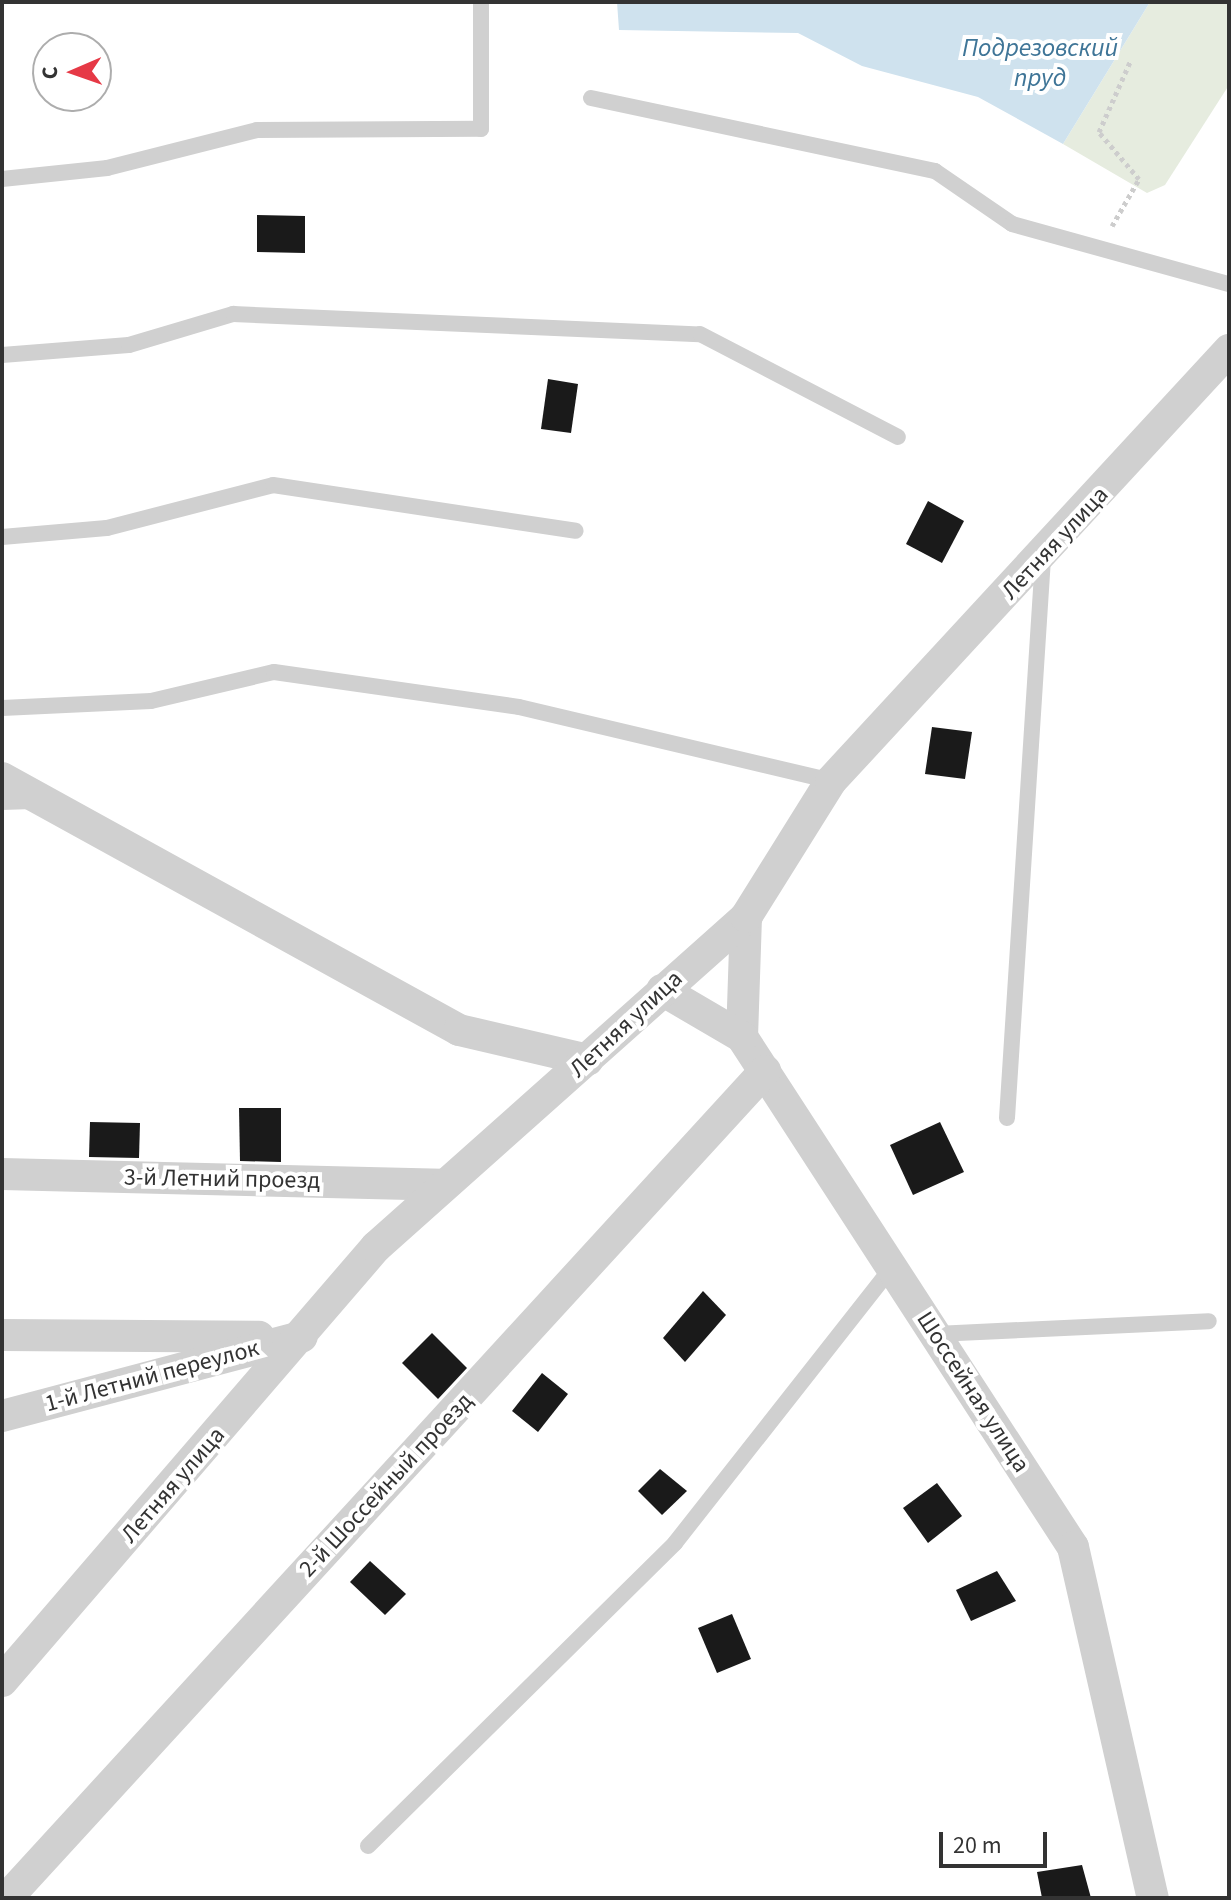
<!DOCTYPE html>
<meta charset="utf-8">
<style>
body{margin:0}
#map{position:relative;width:1231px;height:1900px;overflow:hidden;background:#fff;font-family:"Source Sans 3",sans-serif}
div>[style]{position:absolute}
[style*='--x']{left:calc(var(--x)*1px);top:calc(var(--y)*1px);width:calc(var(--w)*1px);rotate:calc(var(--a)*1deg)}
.green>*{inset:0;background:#e6ecdf}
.water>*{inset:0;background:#cfe2ee}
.building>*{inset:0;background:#1a1a1a}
.path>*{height:5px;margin-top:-2.5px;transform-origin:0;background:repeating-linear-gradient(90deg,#cdcdcd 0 4px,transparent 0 8px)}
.service>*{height:16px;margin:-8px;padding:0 8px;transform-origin:8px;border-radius:8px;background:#d0d0d0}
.minor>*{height:32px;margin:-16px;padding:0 16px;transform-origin:16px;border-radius:16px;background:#d0d0d0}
span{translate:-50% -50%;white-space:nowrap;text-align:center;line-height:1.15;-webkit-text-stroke:8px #fff;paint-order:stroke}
.street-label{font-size:24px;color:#333}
.water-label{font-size:26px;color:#3f7597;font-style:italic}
.frame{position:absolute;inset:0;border:4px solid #333;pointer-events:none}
.north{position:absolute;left:32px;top:32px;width:80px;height:80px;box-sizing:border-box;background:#fff;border:2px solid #adadad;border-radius:50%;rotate:268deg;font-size:22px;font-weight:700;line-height:32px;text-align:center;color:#333}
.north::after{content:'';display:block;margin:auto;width:28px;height:36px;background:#e63946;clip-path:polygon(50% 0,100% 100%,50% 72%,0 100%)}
.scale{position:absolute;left:939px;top:1832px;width:108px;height:36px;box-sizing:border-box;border:4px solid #333;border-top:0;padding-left:10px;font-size:24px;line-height:28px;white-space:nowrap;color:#333;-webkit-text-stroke:6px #fff;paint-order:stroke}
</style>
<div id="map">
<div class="green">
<i style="clip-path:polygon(1150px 2px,1229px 2px,1229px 85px,1165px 185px,1147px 193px,1063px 144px)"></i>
</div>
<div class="water">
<i style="clip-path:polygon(617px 2px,1150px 2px,1063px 144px,978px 97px,862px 66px,798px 33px,619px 30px)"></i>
</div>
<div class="building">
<i style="clip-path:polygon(257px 215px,305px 216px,305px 253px,257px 252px)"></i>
<i style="clip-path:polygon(548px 379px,578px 384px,571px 433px,541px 429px)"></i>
<i style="clip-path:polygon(928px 501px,964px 521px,942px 563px,906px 544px)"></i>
<i style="clip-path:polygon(932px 727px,972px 732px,965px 779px,925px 774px)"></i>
<i style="clip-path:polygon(239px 1108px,281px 1108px,281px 1162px,240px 1161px)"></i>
<i style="clip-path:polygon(90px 1122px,140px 1123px,139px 1158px,89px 1157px)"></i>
<i style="clip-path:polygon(940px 1122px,964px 1172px,913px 1195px,890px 1145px)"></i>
<i style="clip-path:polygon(703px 1291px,726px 1315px,685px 1362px,663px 1338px)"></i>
<i style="clip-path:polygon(432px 1333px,467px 1368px,438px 1399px,402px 1363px)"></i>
<i style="clip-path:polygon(542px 1373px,568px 1394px,538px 1432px,512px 1411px)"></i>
<i style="clip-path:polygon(660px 1469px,687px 1491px,662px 1515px,638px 1491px)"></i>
<i style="clip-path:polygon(937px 1483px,962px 1516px,928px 1543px,903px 1508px)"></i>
<i style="clip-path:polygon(370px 1561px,406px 1594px,385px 1615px,350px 1582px)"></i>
<i style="clip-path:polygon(997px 1571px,1016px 1601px,971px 1621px,956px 1590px)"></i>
<i style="clip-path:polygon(732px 1614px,751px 1659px,717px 1673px,698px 1628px)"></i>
<i style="clip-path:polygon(1082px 1865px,1091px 1898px,1042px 1898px,1037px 1872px)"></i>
</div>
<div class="path">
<i style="--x:1112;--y:226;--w:54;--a:-60.1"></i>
<i style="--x:1139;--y:179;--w:62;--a:-130.4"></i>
<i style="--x:1099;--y:132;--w:77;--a:-66.1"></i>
</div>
<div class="service">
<i style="--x:591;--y:98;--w:352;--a:12"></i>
<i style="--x:935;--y:171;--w:93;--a:34.5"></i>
<i style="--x:1012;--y:224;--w:225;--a:15.5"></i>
<i style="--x:2;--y:179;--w:106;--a:-6"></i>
<i style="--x:107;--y:168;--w:155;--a:-14.2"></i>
<i style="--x:257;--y:130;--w:224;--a:-0.3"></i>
<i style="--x:481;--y:129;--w:127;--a:-90"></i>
<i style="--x:2;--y:355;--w:127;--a:-4.5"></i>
<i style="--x:129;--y:345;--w:109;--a:-16.6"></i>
<i style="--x:233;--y:314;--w:467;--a:2.5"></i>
<i style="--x:700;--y:334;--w:223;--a:27.5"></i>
<i style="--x:2;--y:537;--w:105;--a:-4.9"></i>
<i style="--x:107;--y:528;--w:171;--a:-14.5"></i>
<i style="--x:273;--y:485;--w:306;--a:8.6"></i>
<i style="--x:2;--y:708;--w:149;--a:-2.7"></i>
<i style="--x:151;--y:701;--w:126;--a:-13.3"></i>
<i style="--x:274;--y:672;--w:247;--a:8.1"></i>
<i style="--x:519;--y:707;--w:321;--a:13.3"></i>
<i style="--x:2;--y:802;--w:30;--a:-2"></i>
<i style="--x:1007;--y:1118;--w:561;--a:-86.32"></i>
<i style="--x:936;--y:1334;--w:273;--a:-2.7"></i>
<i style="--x:368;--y:1846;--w:431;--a:-44.6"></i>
<i style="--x:675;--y:1543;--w:351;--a:-51.8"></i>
</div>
<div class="minor">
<i style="--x:2;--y:778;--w:522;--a:28.87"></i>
<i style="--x:459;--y:1030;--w:132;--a:13.1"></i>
<i style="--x:746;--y:917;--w:120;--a:91.9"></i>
<i style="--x:742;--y:1037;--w:608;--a:57.02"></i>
<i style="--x:1073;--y:1547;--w:360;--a:77.2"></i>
<i style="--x:662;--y:990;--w:93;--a:30.4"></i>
<i style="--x:2;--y:1174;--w:440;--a:1.4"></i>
<i style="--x:2;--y:1335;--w:257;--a:0.4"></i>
<i style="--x:2;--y:1416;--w:310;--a:-14.8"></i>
<i style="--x:2;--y:1681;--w:573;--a:-49.25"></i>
<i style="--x:376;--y:1247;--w:496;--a:-41.7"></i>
<i style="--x:746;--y:917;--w:160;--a:-58"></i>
<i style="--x:831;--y:781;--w:587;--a:-47.28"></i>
<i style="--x:7;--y:1898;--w:1122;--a:-47.49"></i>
</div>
<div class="street-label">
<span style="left:1055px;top:543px;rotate:-47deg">Летняя улица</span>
<span style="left:626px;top:1024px;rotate:-43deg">Летняя улица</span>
<span style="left:222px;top:1179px;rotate:1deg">3-й Летний проезд</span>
<span style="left:152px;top:1376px;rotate:-15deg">1-й Летний переулок</span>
<span style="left:973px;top:1392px;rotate:57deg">Шоссейная улица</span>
<span style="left:173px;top:1485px;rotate:-49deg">Летняя улица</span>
<span style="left:386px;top:1485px;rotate:-47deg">2-й Шоссейный проезд</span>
</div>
<div class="water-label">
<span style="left:1040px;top:63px">Подрезовский<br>пруд</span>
</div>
<div class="frame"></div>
<div class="north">С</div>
<div class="scale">20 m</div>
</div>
